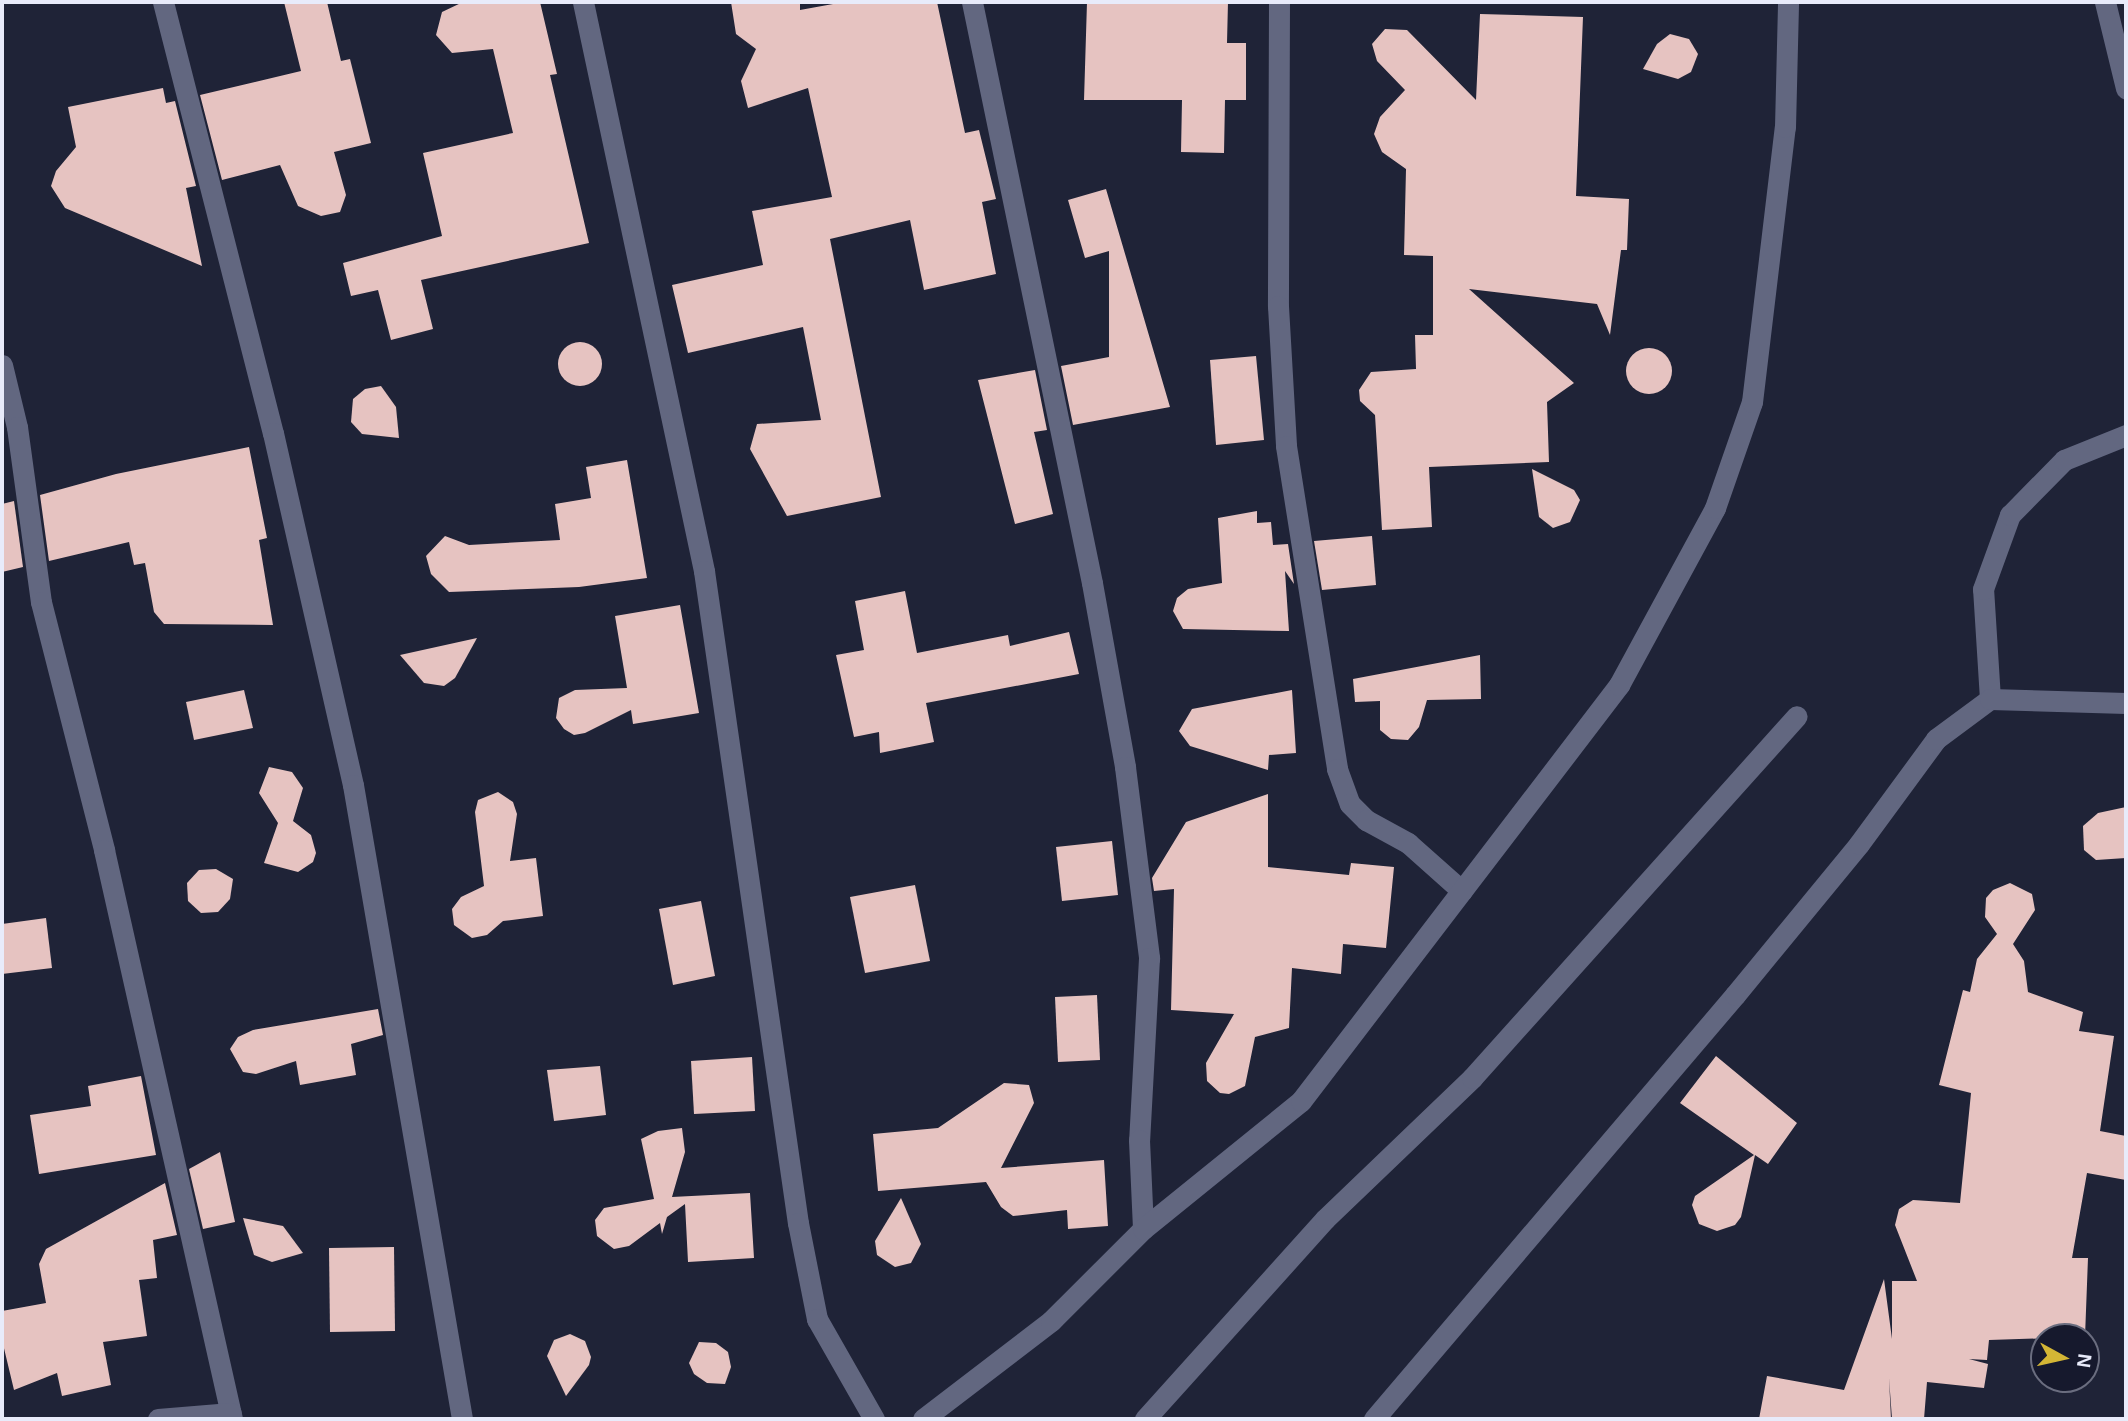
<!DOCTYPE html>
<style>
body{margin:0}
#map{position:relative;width:2128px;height:1421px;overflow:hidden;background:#1f2337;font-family:Helvetica,sans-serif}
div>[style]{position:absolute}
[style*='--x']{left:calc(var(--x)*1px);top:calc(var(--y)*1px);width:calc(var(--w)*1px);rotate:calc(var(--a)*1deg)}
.building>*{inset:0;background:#e6c3c1}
.round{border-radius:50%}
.lane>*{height:21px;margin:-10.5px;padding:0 10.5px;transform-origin:10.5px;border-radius:10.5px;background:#626780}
.street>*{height:21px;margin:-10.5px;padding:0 10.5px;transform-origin:10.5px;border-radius:10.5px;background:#626780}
.secondary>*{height:21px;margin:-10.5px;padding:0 10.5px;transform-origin:10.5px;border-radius:10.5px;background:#626780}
span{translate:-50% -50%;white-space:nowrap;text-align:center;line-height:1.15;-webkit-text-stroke:7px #16192d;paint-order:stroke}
.frame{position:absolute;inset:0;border:4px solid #e8ebfa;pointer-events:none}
.north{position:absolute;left:2030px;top:1323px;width:70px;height:70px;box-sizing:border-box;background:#16192d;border:2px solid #6a6d7f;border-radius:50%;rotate:98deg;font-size:19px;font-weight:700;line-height:28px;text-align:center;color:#e8ebfa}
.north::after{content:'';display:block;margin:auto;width:24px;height:32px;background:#d4b635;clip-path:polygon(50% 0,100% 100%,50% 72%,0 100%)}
</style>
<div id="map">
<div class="building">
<i style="clip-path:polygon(284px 2px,327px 2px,341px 61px,350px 59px,371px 143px,334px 152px,346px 195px,340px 212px,321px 216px,298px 206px,280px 165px,222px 180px,200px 95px,301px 71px)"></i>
<i style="clip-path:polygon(463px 2px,540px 2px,557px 74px,550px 75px,589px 243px,421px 280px,433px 329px,391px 340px,378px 290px,351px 296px,343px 263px,442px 236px,423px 153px,513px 133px,493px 49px,452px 53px,436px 35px,442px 12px)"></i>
<i style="clip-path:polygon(731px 2px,800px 2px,800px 10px,844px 2px,937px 2px,965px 133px,979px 130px,996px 199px,982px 202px,996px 274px,924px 290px,910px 220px,830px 239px,881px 497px,787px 516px,750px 449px,757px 424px,821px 420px,803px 327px,688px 353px,672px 285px,763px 265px,752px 211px,832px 197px,808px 88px,748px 108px,741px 81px,756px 49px,736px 34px)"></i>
<i style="clip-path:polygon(1087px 2px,1228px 2px,1227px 43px,1246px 43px,1246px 100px,1225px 100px,1224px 153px,1181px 152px,1182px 100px,1084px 100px)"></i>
<i style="clip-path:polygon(1480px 14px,1583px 17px,1576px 196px,1629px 199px,1627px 250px,1621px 250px,1610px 335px,1597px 304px,1469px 289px,1574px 383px,1547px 402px,1549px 462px,1429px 467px,1432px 527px,1382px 530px,1375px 415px,1360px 401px,1359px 390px,1371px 372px,1416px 369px,1415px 335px,1433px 335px,1433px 256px,1404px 255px,1406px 169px,1382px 152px,1374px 134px,1380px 117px,1405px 90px,1377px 61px,1372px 44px,1385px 29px,1407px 30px,1476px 100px)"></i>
<i style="clip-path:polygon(1670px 34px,1689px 39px,1698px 54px,1691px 72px,1678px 79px,1643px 69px,1657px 44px)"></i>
<i style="clip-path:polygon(163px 88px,166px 103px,175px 101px,196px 186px,186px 188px,202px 266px,65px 208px,51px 186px,56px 171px,76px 147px,68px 107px)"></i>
<i style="clip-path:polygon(1106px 189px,1170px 407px,1073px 425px,1061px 366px,1109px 357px,1109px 251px,1085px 258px,1068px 200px)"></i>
<i class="round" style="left:558px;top:342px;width:44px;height:44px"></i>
<i class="round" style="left:1626px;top:348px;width:46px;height:46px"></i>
<i style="clip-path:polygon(1256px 356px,1264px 440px,1216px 445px,1210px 360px)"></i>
<i style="clip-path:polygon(1035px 370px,1047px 430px,1034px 432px,1053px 514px,1015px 524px,978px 380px)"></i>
<i style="clip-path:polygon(381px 386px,396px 407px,399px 438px,362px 434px,351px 422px,353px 399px,365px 389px)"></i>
<i style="clip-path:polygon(249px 447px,267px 538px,259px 540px,273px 625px,164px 624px,154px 612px,145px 563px,134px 565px,129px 542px,49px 561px,40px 495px,116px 474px)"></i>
<i style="clip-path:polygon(627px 460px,647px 578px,579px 587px,449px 592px,431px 574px,426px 556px,445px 536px,469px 545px,560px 540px,555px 504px,591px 498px,586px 467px)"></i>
<i style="clip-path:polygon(1532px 469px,1574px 490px,1580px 500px,1570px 522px,1553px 528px,1539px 517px)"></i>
<i style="clip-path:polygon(14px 501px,23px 567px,2px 572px,2px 504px)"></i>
<i style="clip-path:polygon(1257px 511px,1257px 523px,1271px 522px,1273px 545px,1288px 544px,1294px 584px,1285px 571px,1289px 631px,1183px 629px,1173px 611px,1177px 598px,1188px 589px,1222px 583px,1218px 518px)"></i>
<i style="clip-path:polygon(1372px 536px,1376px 585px,1322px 590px,1314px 541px)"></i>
<i style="clip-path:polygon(905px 591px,917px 653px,1008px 635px,1010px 646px,1069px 632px,1079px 674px,926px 703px,934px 742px,880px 753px,879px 732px,854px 737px,836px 655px,864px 650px,855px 601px)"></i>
<i style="clip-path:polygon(680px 605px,699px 713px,633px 724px,631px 710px,585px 733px,574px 735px,564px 729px,556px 718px,559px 698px,575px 690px,627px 688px,615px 616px)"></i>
<i style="clip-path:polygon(477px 638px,455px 678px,444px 686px,424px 683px,400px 655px)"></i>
<i style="clip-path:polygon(1480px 655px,1481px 699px,1427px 700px,1419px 727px,1408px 740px,1391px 739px,1380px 730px,1380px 701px,1355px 702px,1353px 679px)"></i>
<i style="clip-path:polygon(244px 690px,253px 728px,194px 740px,186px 702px)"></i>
<i style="clip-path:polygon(1292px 690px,1296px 753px,1269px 755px,1268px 770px,1190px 746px,1179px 731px,1192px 709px)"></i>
<i style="clip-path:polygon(269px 767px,292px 772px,303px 788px,293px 821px,311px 835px,316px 853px,313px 862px,298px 872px,264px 863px,278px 823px,259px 793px)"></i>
<i style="clip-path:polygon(498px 792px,513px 802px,517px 814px,510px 861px,536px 858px,543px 916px,503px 921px,487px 935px,472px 938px,454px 925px,452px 909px,461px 897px,484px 886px,475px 812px,478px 800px)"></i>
<i style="clip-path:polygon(1268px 794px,1268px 867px,1349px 875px,1351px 863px,1394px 867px,1386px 948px,1343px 944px,1341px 974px,1292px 968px,1289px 1028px,1255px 1037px,1245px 1086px,1229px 1094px,1220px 1093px,1207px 1081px,1206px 1063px,1234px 1014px,1171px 1010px,1174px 889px,1154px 891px,1152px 878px,1186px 822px)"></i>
<i style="clip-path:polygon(2126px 807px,2126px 858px,2096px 860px,2084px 850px,2083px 826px,2098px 813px)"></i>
<i style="clip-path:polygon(1112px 841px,1118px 895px,1062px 901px,1056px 847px)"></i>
<i style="clip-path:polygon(216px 869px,233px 879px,230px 899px,218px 912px,201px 913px,188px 901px,187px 883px,199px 870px)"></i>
<i style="clip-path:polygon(2010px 883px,2032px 894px,2035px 910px,2013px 944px,2024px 961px,2028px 992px,2083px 1012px,2079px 1031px,2114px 1036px,2100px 1131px,2126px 1136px,2126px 1180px,2087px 1173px,2072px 1258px,2088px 1258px,2085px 1337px,1989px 1340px,1987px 1360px,1969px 1359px,1988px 1364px,1984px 1388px,1927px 1382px,1924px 1419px,1892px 1419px,1889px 1378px,1891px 1419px,1759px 1419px,1767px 1376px,1844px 1390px,1884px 1279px,1892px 1339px,1892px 1281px,1917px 1281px,1895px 1225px,1899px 1209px,1913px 1200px,1960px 1203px,1971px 1093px,1939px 1085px,1963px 990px,1970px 992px,1977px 959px,1997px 934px,1985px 917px,1986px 898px,1993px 890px)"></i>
<i style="clip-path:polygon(915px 885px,930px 961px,865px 973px,850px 897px)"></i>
<i style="clip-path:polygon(701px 901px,715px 976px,673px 985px,659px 909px)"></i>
<i style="clip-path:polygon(46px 918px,52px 968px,2px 974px,2px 924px)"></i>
<i style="clip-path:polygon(1097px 995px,1100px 1060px,1058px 1062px,1055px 997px)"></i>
<i style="clip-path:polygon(378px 1009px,383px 1035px,351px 1044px,356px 1075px,300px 1085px,296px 1061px,256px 1074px,243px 1072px,230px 1049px,238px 1037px,253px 1030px)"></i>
<i style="clip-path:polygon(1716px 1056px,1797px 1123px,1768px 1164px,1755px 1155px,1741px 1217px,1735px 1225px,1717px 1231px,1699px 1224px,1692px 1205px,1695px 1196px,1754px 1155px,1680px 1103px)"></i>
<i style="clip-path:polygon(752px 1057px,755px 1111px,694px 1114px,691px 1061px)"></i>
<i style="clip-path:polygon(600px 1066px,606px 1115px,554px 1121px,547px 1070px)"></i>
<i style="clip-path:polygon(141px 1076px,156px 1155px,39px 1174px,30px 1115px,91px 1106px,88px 1086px)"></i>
<i style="clip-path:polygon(1004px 1083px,1029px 1085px,1034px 1103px,1001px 1168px,1104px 1160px,1108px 1226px,1068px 1229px,1067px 1210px,1013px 1216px,1001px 1207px,986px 1182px,878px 1191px,873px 1134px,938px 1128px)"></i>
<i style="clip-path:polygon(682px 1128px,685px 1152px,672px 1197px,750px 1193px,754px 1258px,688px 1262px,685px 1204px,667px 1217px,662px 1234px,660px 1223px,629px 1246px,614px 1249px,597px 1236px,595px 1220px,604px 1208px,654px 1199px,641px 1139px,658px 1131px)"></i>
<i style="clip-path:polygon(220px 1152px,235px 1222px,203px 1229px,189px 1169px)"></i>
<i style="clip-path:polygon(165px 1183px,177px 1235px,153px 1240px,157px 1278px,139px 1280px,147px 1336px,103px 1342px,111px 1385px,62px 1396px,57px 1373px,14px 1390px,2px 1340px,2px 1311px,46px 1303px,39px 1264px,46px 1249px)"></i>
<i style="clip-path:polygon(901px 1198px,921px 1244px,911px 1263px,895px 1267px,877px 1255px,875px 1241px)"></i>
<i style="clip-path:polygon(243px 1218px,283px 1226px,303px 1253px,272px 1262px,254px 1255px)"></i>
<i style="clip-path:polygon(394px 1247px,395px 1331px,330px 1332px,329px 1248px)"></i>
<i style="clip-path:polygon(570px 1334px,585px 1341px,591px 1357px,589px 1365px,566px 1396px,547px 1356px,554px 1340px)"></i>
<i style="clip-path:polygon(699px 1342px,716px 1343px,728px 1352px,731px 1367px,725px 1384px,707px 1383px,694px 1374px,689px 1363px)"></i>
</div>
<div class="lane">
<i style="--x:1145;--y:1419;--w:269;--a:-48"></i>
<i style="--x:1325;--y:1219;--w:204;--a:-43.8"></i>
<i style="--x:1472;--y:1078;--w:486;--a:-48.1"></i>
</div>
<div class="street">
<i style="--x:163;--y:2;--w:445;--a:75.7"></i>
<i style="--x:273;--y:433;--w:361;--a:77.2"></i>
<i style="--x:353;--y:785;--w:643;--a:80.24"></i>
<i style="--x:583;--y:2;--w:582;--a:77.99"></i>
<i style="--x:704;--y:571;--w:659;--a:81.8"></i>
<i style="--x:798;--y:1223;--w:98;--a:78.8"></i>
<i style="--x:817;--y:1319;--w:115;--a:60.3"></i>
<i style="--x:972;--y:2;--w:593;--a:78.33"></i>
<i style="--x:1092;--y:583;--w:187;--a:79.8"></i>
<i style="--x:1125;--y:767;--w:193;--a:82.8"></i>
<i style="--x:1149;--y:958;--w:182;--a:93.1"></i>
<i style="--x:1139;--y:1140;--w:89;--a:87.4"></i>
<i style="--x:1279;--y:2;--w:304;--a:90.2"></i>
<i style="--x:1278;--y:306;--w:140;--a:86.7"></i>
<i style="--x:1286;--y:446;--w:327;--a:81"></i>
<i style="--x:1337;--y:769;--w:37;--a:70"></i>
<i style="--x:1350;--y:804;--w:23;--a:45"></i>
<i style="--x:1366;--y:820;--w:48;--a:28.7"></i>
<i style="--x:1408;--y:843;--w:72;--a:41.6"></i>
<i style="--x:2;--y:365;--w:64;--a:76.4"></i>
<i style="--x:17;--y:427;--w:177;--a:82.2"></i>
<i style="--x:41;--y:602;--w:256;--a:75.7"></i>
<i style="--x:104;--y:850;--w:583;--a:77.32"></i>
<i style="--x:1990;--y:699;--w:110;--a:-93.6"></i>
<i style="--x:1983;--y:589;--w:79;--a:-70"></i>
<i style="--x:2010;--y:515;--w:77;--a:-45.5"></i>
<i style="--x:2064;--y:460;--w:67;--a:-22"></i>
<i style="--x:158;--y:1419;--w:73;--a:-4.7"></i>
<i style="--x:923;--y:1419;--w:161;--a:-37.4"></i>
<i style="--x:1051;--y:1321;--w:130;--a:-45"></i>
<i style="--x:1143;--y:1229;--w:203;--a:-39"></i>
<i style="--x:1301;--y:1101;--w:524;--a:-52.6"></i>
<i style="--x:1619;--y:685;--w:201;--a:-61.5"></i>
<i style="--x:1715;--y:508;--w:112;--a:-70.8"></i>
<i style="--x:1752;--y:402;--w:277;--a:-83.2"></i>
<i style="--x:1785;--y:127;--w:125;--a:-88.6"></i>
<i style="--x:1374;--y:1419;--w:557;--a:-49.59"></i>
<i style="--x:1735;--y:995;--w:195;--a:-50.6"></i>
<i style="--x:1859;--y:844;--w:130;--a:-53.7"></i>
<i style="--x:1936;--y:739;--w:67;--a:-36.5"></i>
<i style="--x:1990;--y:699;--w:136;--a:1.7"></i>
</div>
<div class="secondary">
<i style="--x:2105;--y:2;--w:89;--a:76.3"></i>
</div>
<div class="frame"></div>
<div class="north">N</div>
</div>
